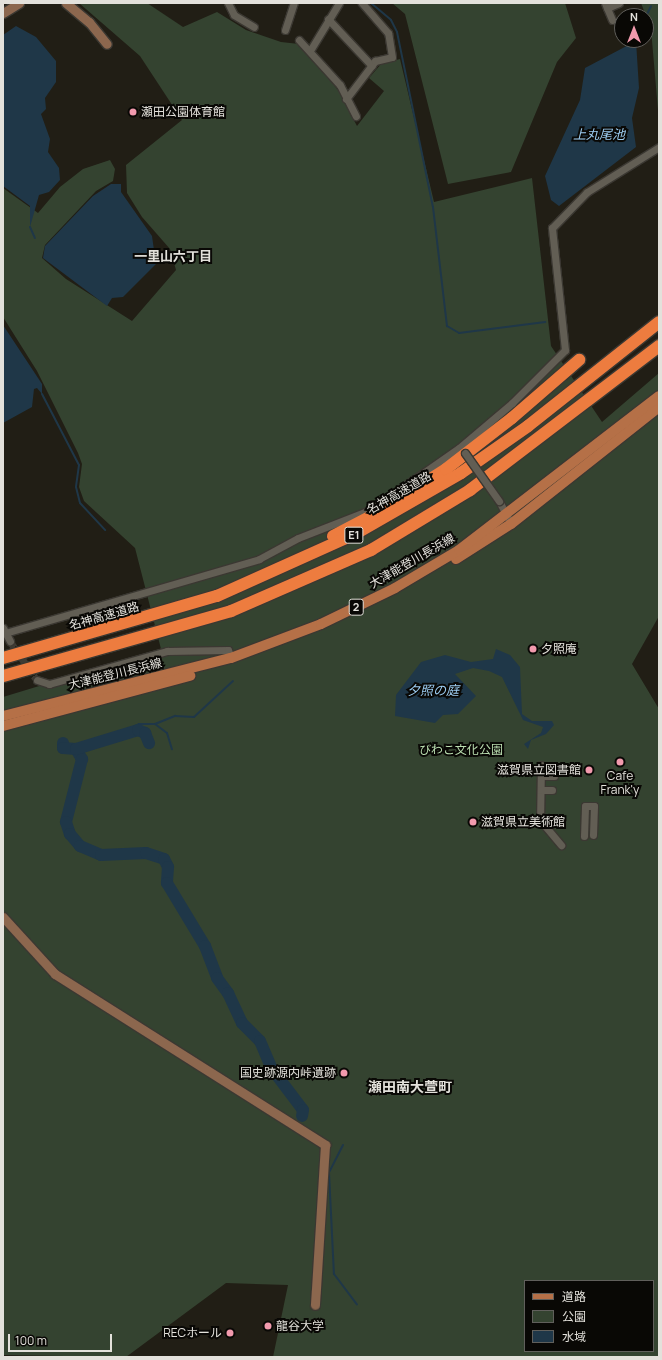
<!DOCTYPE html>
<meta charset="utf-8">
<style>
body{margin:0}
#map{position:relative;width:662px;height:1360px;overflow:hidden;background:#211e15;font-family:Manrope,"Noto Sans JP",sans-serif}
div>[style]{position:absolute}
[style*='--x']{left:calc(var(--x)*1px);top:calc(var(--y)*1px);width:calc(var(--w)*1px);rotate:calc(var(--a)*1deg)}
.green>*{inset:0;background:#344330}
.water>*{inset:0;background:#1f3748}
.stream>*{height:2px;margin:-1px;padding:0 1px;transform-origin:1px;border-radius:1px;background:#1f3748}
.river>*{height:12px;margin:-6px;padding:0 6px;transform-origin:6px;border-radius:6px;background:#1f3748}
.street-tunnel>*{height:7px;margin-top:-3.5px;transform-origin:0;background:repeating-linear-gradient(90deg,#3e3b33 0 7px,transparent 0 10.5px)}
.roads{filter:drop-shadow(1px 0 #3b3832) drop-shadow(-1px 0 #3b3832) drop-shadow(0 1px #3b3832) drop-shadow(0 -1px #3b3832)}
.street>*{height:7px;margin:-3.5px;padding:0 3.5px;transform-origin:3.5px;border-radius:3.5px;background:#625e54}
.secondary>*{height:9px;margin:-4.5px;padding:0 4.5px;transform-origin:4.5px;border-radius:4.5px;background:#8c674e}
.primary>*{height:10px;margin:-5px;padding:0 5px;transform-origin:5px;border-radius:5px;background:#b57047}
.highway>*{height:12px;margin:-6px;padding:0 6px;transform-origin:6px;border-radius:6px;background:#ed7c3f}
.bridges{filter:drop-shadow(1px 0 #3b3832) drop-shadow(-1px 0 #3b3832) drop-shadow(0 1px #3b3832) drop-shadow(0 -1px #3b3832)}
.street-bridge>*{height:7px;margin:-3.5px;padding:0 3.5px;transform-origin:3.5px;border-radius:3.5px;background:#625e54}
.dots>*{width:11px;height:11px;translate:-50% -50%;box-sizing:border-box;border:2px solid #090805;border-radius:50%}
span{translate:-50% -50%;white-space:nowrap;text-align:center;line-height:1.15;-webkit-text-stroke:4px #090805;paint-order:stroke}
.shield-label span{padding:1px 3px;background:#090805;border:1px solid;border-radius:3px;-webkit-text-stroke-width:0}
.shield-label{font-size:11px;color:#e3e1db;font-weight:700}
.poi-label{font-size:12px;color:#e3e1db}
.left{translate:0 -50%;text-align:left}
.right{translate:-100% -50%;text-align:right}
.street-label{font-size:12px;color:#e3e1db}
.park-label{font-size:12px;color:#bbdfb1}
.water-label{font-size:13px;color:#9dcef3;font-style:italic}
.neighbourhood-label{font-size:13px;color:#e3e1db;font-weight:700}
.quarter-label{font-size:14px;color:#e3e1db;font-weight:700}
.frame{position:absolute;inset:0;border:4px solid #e3e1db;pointer-events:none}
.legend{position:absolute;left:524px;top:1280px;width:130px;height:72px;box-sizing:border-box;background:#090805;border:1px solid #605f5b;margin:0;padding:5px 7px;list-style:none;font-size:12px;color:#e3e1db}
.legend li{display:flex;align-items:center;gap:8px;height:20px}
.legend b{width:20px;border:1px solid #605f5b}
.north{position:absolute;left:614px;top:8px;width:40px;height:40px;box-sizing:border-box;background:#090805;border:1px solid #605f5b;border-radius:50%;rotate:0deg;font-size:11px;font-weight:700;line-height:16px;text-align:center;color:#e3e1db}
.north::after{content:'';display:block;margin:auto;width:14px;height:18px;background:#f29aad;clip-path:polygon(50% 0,100% 100%,50% 72%,0 100%)}
.scale{position:absolute;left:8px;top:1334px;width:104px;height:18px;box-sizing:border-box;border:2px solid #e3e1db;border-top:0;padding-left:5px;font-size:12px;line-height:14px;white-space:nowrap;color:#e3e1db;-webkit-text-stroke:3px #090805;paint-order:stroke}
</style>
<div id="map">
<div class="green">
<i style="clip-path:polygon(evenodd,79px 3px,147px 3px,183px 27px,217px 12px,246px 30px,281px 42px,299px 44px,338px 90px,357px 126px,384px 91px,369px 78px,381px 64px,400px 59px,434px 202px,532px 178px,551px 346px,602px 422px,659px 373px,659px 616px,632px 664px,659px 709px,659px 1357px,273px 1357px,288px 1285px,226px 1283px,126px 1357px,3px 1355px,3px 697px,161px 649px,135px 548px,84px 501px,79px 487px,82px 464px,78px 453px,37px 371px,3px 317px,3px 188px,38px 213px,60px 187px,83px 169px,110px 160px,115px 169px,113px 181px,96px 191px,45px 245px,42px 258px,66px 279px,132px 321px,176px 270px,170px 249px,142px 217px,127px 193px,126px 165px,182px 120px,140px 56px,79px 3px,525px 1281px,653px 1281px,653px 1351px,525px 1351px,525px 1281px)"></i>
<i style="clip-path:polygon(392px 3px,565px 3px,576px 38px,557px 62px,511px 172px,448px 184px,405px 14px)"></i>
<i style="clip-path:polygon(641px 3px,659px 3px,659px 122px,651px 29px)"></i>
</div>
<div class="water">
<i style="clip-path:polygon(16px 26px,36px 37px,56px 61px,56px 82px,45px 98px,46px 109px,41px 114px,50px 139px,48px 152px,59px 168px,60px 180px,49px 192px,39px 195px,30px 227px,30px 206px,3px 186px,3px 35px)"></i>
<i style="clip-path:polygon(636px 41px,639px 88px,632px 118px,636px 147px,559px 206px,551px 200px,545px 176px,580px 100px,585px 68px)"></i>
<i style="clip-path:polygon(111px 184px,121px 184px,121px 192px,152px 236px,156px 264px,123px 297px,112px 298px,107px 306px,43px 258px,45px 246px,93px 196px)"></i>
<i style="clip-path:polygon(3px 325px,42px 384px,42px 394px,37px 388px,34px 389px,32px 407px,3px 423px)"></i>
<i style="clip-path:polygon(496px 649px,510px 655px,520px 667px,522px 714px,532px 721px,552px 721px,554px 725px,546px 734px,531px 740px,528px 749px,524px 744px,541px 733px,543px 727px,523px 720px,502px 677px,489px 671px,473px 668px,455px 674px,476px 696px,458px 714px,443px 715px,435px 723px,395px 716px,396px 695px,421px 662px,445px 655px,471px 662px,493px 659px)"></i>
</div>
<div class="stream">
<i style="--x:371;--y:3;--w:26;--a:40"></i>
<i style="--x:391;--y:20;--w:13;--a:63"></i>
<i style="--x:397;--y:32;--w:179;--a:78.4"></i>
<i style="--x:433;--y:207;--w:120;--a:83.3"></i>
<i style="--x:447;--y:326;--w:14;--a:30"></i>
<i style="--x:459;--y:333;--w:87;--a:-7.3"></i>
<i style="--x:646;--y:16;--w:11;--a:-63"></i>
<i style="--x:30;--y:227;--w:12;--a:66"></i>
<i style="--x:42;--y:394;--w:80;--a:62.5"></i>
<i style="--x:79;--y:465;--w:22;--a:98"></i>
<i style="--x:76;--y:487;--w:16;--a:76"></i>
<i style="--x:80;--y:503;--w:37;--a:47"></i>
<i style="--x:155;--y:724;--w:15;--a:37"></i>
<i style="--x:167;--y:733;--w:17;--a:73"></i>
<i style="--x:127;--y:732;--w:14;--a:-34"></i>
<i style="--x:139;--y:724;--w:16;--a:0"></i>
<i style="--x:155;--y:724;--w:22;--a:-22"></i>
<i style="--x:175;--y:716;--w:19;--a:3"></i>
<i style="--x:194;--y:717;--w:53;--a:-42.7"></i>
<i style="--x:343;--y:1145;--w:31;--a:117"></i>
<i style="--x:329;--y:1173;--w:101;--a:87.2"></i>
<i style="--x:334;--y:1274;--w:38;--a:53"></i>
</div>
<div class="river">
<i style="--x:63;--y:743;--w:5;--a:90"></i>
<i style="--x:63;--y:748;--w:13;--a:4"></i>
<i style="--x:76;--y:749;--w:12;--a:59"></i>
<i style="--x:82;--y:759;--w:65;--a:104.3"></i>
<i style="--x:66;--y:822;--w:13;--a:72"></i>
<i style="--x:70;--y:834;--w:16;--a:50"></i>
<i style="--x:80;--y:846;--w:23;--a:23"></i>
<i style="--x:101;--y:855;--w:45;--a:-2.5"></i>
<i style="--x:146;--y:853;--w:19;--a:18"></i>
<i style="--x:164;--y:859;--w:9;--a:63"></i>
<i style="--x:168;--y:867;--w:16;--a:94"></i>
<i style="--x:167;--y:883;--w:74;--a:58.9"></i>
<i style="--x:205;--y:946;--w:34;--a:69"></i>
<i style="--x:217;--y:978;--w:19;--a:54"></i>
<i style="--x:228;--y:993;--w:33;--a:65"></i>
<i style="--x:242;--y:1023;--w:25;--a:45"></i>
<i style="--x:260;--y:1041;--w:30;--a:67"></i>
<i style="--x:272;--y:1069;--w:51;--a:52.9"></i>
<i style="--x:303;--y:1110;--w:6;--a:99"></i>
<i style="--x:76;--y:749;--w:65;--a:-17"></i>
<i style="--x:138;--y:730;--w:8;--a:23"></i>
<i style="--x:145;--y:733;--w:11;--a:68"></i>
</div>
<div class="street-tunnel">
<i style="--x:10;--y:641;--w:47;--a:55.3"></i>
</div>
<div class="roads">
<div class="street">
<i style="--x:228;--y:3;--w:13;--a:63"></i>
<i style="--x:234;--y:15;--w:23;--a:31"></i>
<i style="--x:605;--y:3;--w:5;--a:68"></i>
<i style="--x:607;--y:8;--w:13;--a:-23"></i>
<i style="--x:607;--y:8;--w:13;--a:67"></i>
<i style="--x:328;--y:19;--w:64;--a:46.9"></i>
<i style="--x:285;--y:30;--w:28;--a:-72"></i>
<i style="--x:299;--y:40;--w:61;--a:47.7"></i>
<i style="--x:340;--y:85;--w:35;--a:63"></i>
<i style="--x:311;--y:49;--w:54;--a:-58.7"></i>
<i style="--x:346;--y:99;--w:48;--a:-52.7"></i>
<i style="--x:375;--y:61;--w:17;--a:-13"></i>
<i style="--x:392;--y:57;--w:24;--a:-99"></i>
<i style="--x:388;--y:33;--w:40;--a:-131"></i>
<i style="--x:499;--y:501;--w:26;--a:62"></i>
<i style="--x:3;--y:628;--w:15;--a:62"></i>
<i style="--x:5;--y:633;--w:265;--a:-16.2"></i>
<i style="--x:259;--y:559;--w:44;--a:-28.3"></i>
<i style="--x:298;--y:538;--w:77;--a:-21.3"></i>
<i style="--x:370;--y:510;--w:108;--a:-34.9"></i>
<i style="--x:459;--y:448;--w:70;--a:-40.3"></i>
<i style="--x:512;--y:403;--w:75;--a:-45"></i>
<i style="--x:565;--y:350;--w:123;--a:-96.1"></i>
<i style="--x:552;--y:228;--w:50;--a:-45.8"></i>
<i style="--x:587;--y:192;--w:85;--a:-32"></i>
<i style="--x:37;--y:680;--w:13;--a:18"></i>
<i style="--x:49;--y:684;--w:123;--a:-15.6"></i>
<i style="--x:167;--y:651;--w:61;--a:-0.9"></i>
<i style="--x:228;--y:650;--w:9;--a:69"></i>
<i style="--x:541;--y:765;--w:55;--a:91"></i>
<i style="--x:540;--y:820;--w:33;--a:50"></i>
<i style="--x:541;--y:776;--w:13;--a:0"></i>
<i style="--x:541;--y:790;--w:11;--a:0"></i>
<i style="--x:584;--y:836;--w:30;--a:-88"></i>
<i style="--x:585;--y:806;--w:9;--a:0"></i>
<i style="--x:594;--y:806;--w:29;--a:92"></i>
</div>
<div class="secondary">
<i style="--x:66;--y:3;--w:30;--a:40"></i>
<i style="--x:89;--y:22;--w:28;--a:51"></i>
<i style="--x:3;--y:13;--w:19;--a:-32"></i>
<i style="--x:3;--y:917;--w:77;--a:47.6"></i>
<i style="--x:55;--y:974;--w:320;--a:32.3"></i>
<i style="--x:325;--y:1145;--w:160;--a:93.6"></i>
</div>
<div class="primary">
<i style="--x:456;--y:559;--w:65;--a:-32.5"></i>
<i style="--x:511;--y:524;--w:189;--a:-38.3"></i>
<i style="--x:3;--y:716;--w:235;--a:-14.3"></i>
<i style="--x:231;--y:658;--w:96;--a:-20.7"></i>
<i style="--x:321;--y:624;--w:82;--a:-25.9"></i>
<i style="--x:395;--y:588;--w:74;--a:-30.7"></i>
<i style="--x:459;--y:550;--w:252;--a:-37.6"></i>
<i style="--x:3;--y:726;--w:194;--a:-15"></i>
</div>
<div class="highway">
<i style="--x:333;--y:536;--w:54;--a:-27.5"></i>
<i style="--x:381;--y:511;--w:77;--a:-32.9"></i>
<i style="--x:446;--y:469;--w:83;--a:-37.7"></i>
<i style="--x:512;--y:418;--w:89;--a:-40.9"></i>
<i style="--x:3;--y:658;--w:223;--a:-16.2"></i>
<i style="--x:217;--y:596;--w:151;--a:-24.2"></i>
<i style="--x:355;--y:534;--w:122;--a:-29.9"></i>
<i style="--x:461;--y:473;--w:82;--a:-35"></i>
<i style="--x:528;--y:426;--w:167;--a:-38.4"></i>
<i style="--x:3;--y:676;--w:237;--a:-15.9"></i>
<i style="--x:231;--y:611;--w:153;--a:-23.5"></i>
<i style="--x:371;--y:550;--w:116;--a:-31.2"></i>
<i style="--x:470;--y:490;--w:238;--a:-37.3"></i>
</div>
</div>
<div class="bridges">
<div class="street-bridge">
<i style="--x:465;--y:453;--w:59;--a:54.7"></i>
</div>
</div>
<div class="dots">
<i style="left:133px;top:112px;background:#f29aad"></i>
<i style="left:533px;top:649px;background:#f29aad"></i>
<i style="left:620px;top:762px;background:#f29aad"></i>
<i style="left:589px;top:770px;background:#f29aad"></i>
<i style="left:473px;top:822px;background:#f29aad"></i>
<i style="left:344px;top:1073px;background:#f29aad"></i>
<i style="left:268px;top:1326px;background:#f29aad"></i>
<i style="left:230px;top:1333px;background:#f29aad"></i>
</div>
<div class="shield-label">
<span style="left:354px;top:535px">E1</span>
<span style="left:356px;top:607px">2</span>
</div>
<div class="poi-label">
<span class="left" style="left:141px;top:112px">瀬田公園体育館</span>
<span class="left" style="left:541px;top:649px">夕照庵</span>
<span class="right" style="left:581px;top:770px">滋賀県立図書館</span>
<span style="left:620px;top:783px">Cafe<br>Frank'y</span>
<span class="left" style="left:481px;top:822px">滋賀県立美術館</span>
<span class="right" style="left:336px;top:1073px">国史跡源内峠遺跡</span>
<span class="left" style="left:276px;top:1326px">龍谷大学</span>
<span class="right" style="left:222px;top:1333px">RECホール</span>
</div>
<div class="street-label">
<span style="left:399px;top:493px;rotate:-30deg">名神高速道路</span>
<span style="left:412px;top:561px;rotate:-30deg">大津能登川長浜線</span>
<span style="left:104px;top:616px;rotate:-16deg">名神高速道路</span>
<span style="left:115px;top:674px;rotate:-14deg">大津能登川長浜線</span>
</div>
<div class="park-label">
<span style="left:461px;top:750px">びわこ文化公園</span>
</div>
<div class="water-label">
<span style="left:599px;top:134px">上丸尾池</span>
<span style="left:433px;top:690px">夕照の庭</span>
</div>
<div class="neighbourhood-label">
<span style="left:173px;top:256px">一里山六丁目</span>
</div>
<div class="quarter-label">
<span style="left:410px;top:1087px">瀬田南大萱町</span>
</div>
<div class="frame"></div>
<ul class="legend">
<li><b style="height:5px;background:#b57047"></b>道路</li>
<li><b style="height:11px;background:#344330"></b>公園</li>
<li><b style="height:11px;background:#1f3748"></b>水域</li>
</ul>
<div class="north">N</div>
<div class="scale">100 m</div>
</div>
